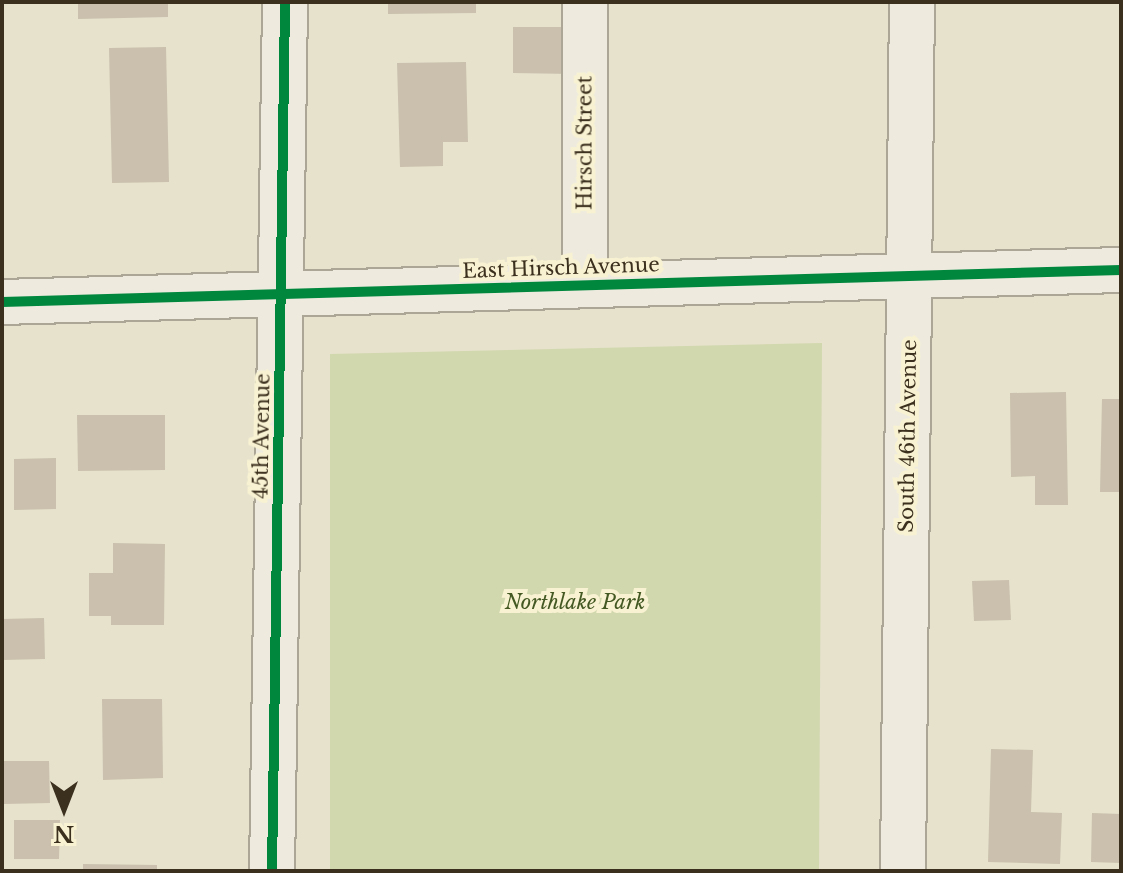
<!DOCTYPE html>
<style>
body{margin:0}
#map{position:relative;width:1123px;height:873px;overflow:hidden;background:#e6e2cc;font-family:"Libre Baskerville",serif}
div>[style]{position:absolute}
[style*='--x']{left:calc(var(--x)*1px);top:calc(var(--y)*1px);width:calc(var(--w)*1px);rotate:calc(var(--a)*1deg)}
.green>*{inset:0;background:#d2d8ae}
.building>*{inset:0;background:#cac0ad}
.roads{filter:drop-shadow(2px 0 #aba696) drop-shadow(-2px 0 #aba696) drop-shadow(0 2px #aba696) drop-shadow(0 -2px #aba696)}
.minor>*{height:44px;margin:-22px;padding:0 22px;transform-origin:22px;border-radius:22px;background:#eeebde}
.cycleway>*{height:10px;margin:-5px;padding:0 5px;transform-origin:5px;border-radius:5px;background:#00873e}
span{translate:-50% -50%;white-space:nowrap;text-align:center;line-height:1.15;-webkit-text-stroke:8px #f8f2d2;paint-order:stroke}
.street-label{font-size:20px;color:#3b2f1d}
.park-label{font-size:20px;color:#435822;font-style:italic}
.frame{position:absolute;inset:0;border:4px solid #3b2f1d;pointer-events:none}
.north{position:absolute;left:24px;top:769px;width:80px;height:80px;-webkit-text-stroke:6px #f8f2d2;paint-order:stroke;rotate:180deg;font-size:22px;font-weight:700;line-height:32px;text-align:center;color:#3b2f1d}
.north::after{content:'';display:block;margin:auto;width:28px;height:36px;background:#3b2f1d;clip-path:polygon(50% 0,100% 100%,50% 72%,0 100%)}
</style>
<div id="map">
<div class="green">
<i style="clip-path:polygon(822px 343px,819px 871px,330px 871px,330px 354px)"></i>
</div>
<div class="building">
<i style="clip-path:polygon(78px 2px,168px 2px,168px 17px,78px 19px)"></i>
<i style="clip-path:polygon(388px 2px,476px 2px,476px 13px,388px 14px)"></i>
<i style="clip-path:polygon(513px 27px,572px 27px,572px 74px,513px 73px)"></i>
<i style="clip-path:polygon(166px 47px,169px 182px,112px 183px,109px 48px)"></i>
<i style="clip-path:polygon(466px 62px,468px 142px,443px 142px,443px 166px,400px 167px,397px 63px)"></i>
<i style="clip-path:polygon(1066px 392px,1068px 505px,1035px 505px,1035px 476px,1011px 477px,1010px 393px)"></i>
<i style="clip-path:polygon(1102px 399px,1121px 399px,1121px 492px,1100px 492px)"></i>
<i style="clip-path:polygon(77px 415px,165px 415px,165px 470px,78px 471px)"></i>
<i style="clip-path:polygon(56px 458px,56px 509px,14px 510px,14px 459px)"></i>
<i style="clip-path:polygon(113px 543px,165px 544px,164px 625px,111px 625px,111px 616px,89px 616px,89px 573px,113px 573px)"></i>
<i style="clip-path:polygon(1009px 580px,1011px 620px,974px 621px,972px 581px)"></i>
<i style="clip-path:polygon(44px 618px,45px 659px,3px 660px,2px 619px)"></i>
<i style="clip-path:polygon(102px 699px,162px 699px,163px 778px,103px 780px)"></i>
<i style="clip-path:polygon(991px 749px,1033px 750px,1031px 812px,1062px 813px,1060px 864px,988px 862px)"></i>
<i style="clip-path:polygon(4px 761px,49px 761px,50px 803px,4px 804px)"></i>
<i style="clip-path:polygon(1092px 813px,1121px 814px,1121px 863px,1091px 862px)"></i>
<i style="clip-path:polygon(14px 820px,60px 820px,59px 859px,14px 859px)"></i>
<i style="clip-path:polygon(83px 864px,157px 865px,157px 871px,83px 871px)"></i>
</div>
<div class="roads">
<div class="minor">
<i style="--x:585;--y:2;--w:283;--a:90"></i>
<i style="--x:2;--y:302;--w:1119;--a:-1.64"></i>
<i style="--x:272;--y:871;--w:869;--a:-89.14"></i>
<i style="--x:903;--y:871;--w:869;--a:-89.41"></i>
</div>
</div>
<div class="cycleway">
<i style="--x:2;--y:302;--w:1119;--a:-1.64"></i>
<i style="--x:272;--y:871;--w:869;--a:-89.14"></i>
</div>
<div class="street-label">
<span style="left:585px;top:143px;rotate:-90deg">Hirsch Street</span>
<span style="left:561px;top:268px;rotate:-2deg">East Hirsch Avenue</span>
<span style="left:262px;top:436px;rotate:-89deg">45th Avenue</span>
<span style="left:908px;top:436px;rotate:-89deg">South 46th Avenue</span>
</div>
<div class="park-label">
<span style="left:575px;top:602px">Northlake Park</span>
</div>
<div class="frame"></div>
<div class="north">N</div>
</div>
